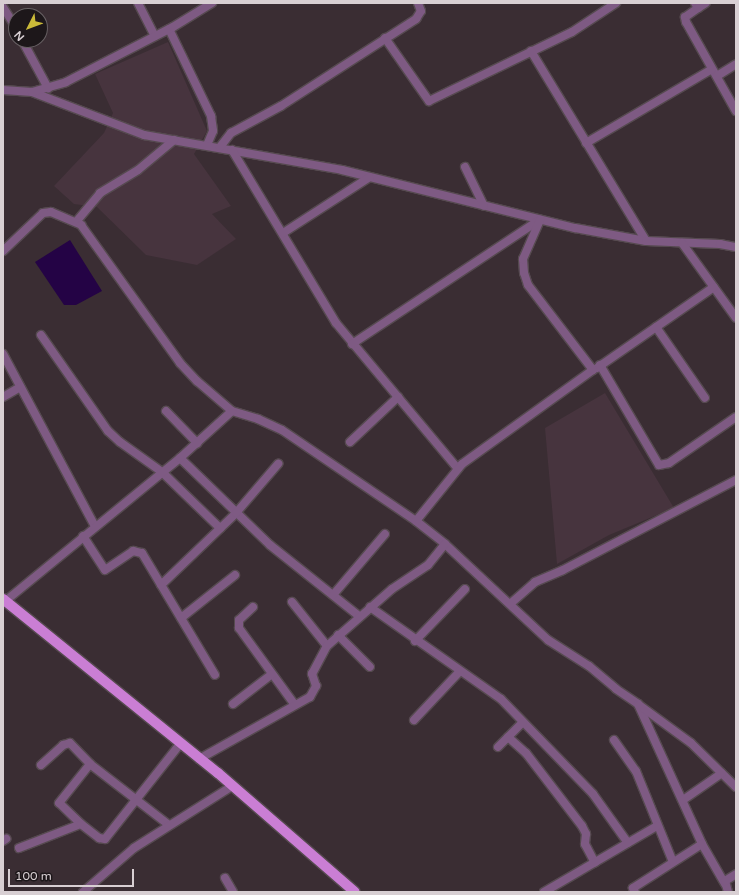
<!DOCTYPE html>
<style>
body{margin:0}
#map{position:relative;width:739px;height:895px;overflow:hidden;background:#3a2d33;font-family:"Varela Round",sans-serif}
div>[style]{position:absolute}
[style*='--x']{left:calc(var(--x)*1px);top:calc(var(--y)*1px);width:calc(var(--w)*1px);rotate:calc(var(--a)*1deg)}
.built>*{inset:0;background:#47343e}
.water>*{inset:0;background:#240345}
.roads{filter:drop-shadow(1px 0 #564a50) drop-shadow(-1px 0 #564a50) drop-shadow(0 1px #564a50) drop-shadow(0 -1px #564a50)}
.street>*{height:8px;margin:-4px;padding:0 4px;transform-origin:4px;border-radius:4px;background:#7e5a83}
.primary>*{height:10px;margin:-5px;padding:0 5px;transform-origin:5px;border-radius:5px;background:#ca7ed4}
span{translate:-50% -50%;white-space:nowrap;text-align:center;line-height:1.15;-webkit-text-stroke:4px #1d171a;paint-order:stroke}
.frame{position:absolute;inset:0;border:4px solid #d8cfd3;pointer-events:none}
.north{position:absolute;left:8px;top:8px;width:40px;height:40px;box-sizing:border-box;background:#1d171a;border:1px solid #686164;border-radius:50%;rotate:228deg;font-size:11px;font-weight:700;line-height:16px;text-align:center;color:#d8cfd3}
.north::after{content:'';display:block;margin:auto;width:14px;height:18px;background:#cbba39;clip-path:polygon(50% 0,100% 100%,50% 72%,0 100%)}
.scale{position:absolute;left:8px;top:869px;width:126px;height:18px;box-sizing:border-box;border:2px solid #d8cfd3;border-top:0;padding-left:5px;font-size:12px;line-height:14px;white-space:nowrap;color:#d8cfd3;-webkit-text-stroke:3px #1d171a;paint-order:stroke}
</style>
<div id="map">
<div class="built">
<i style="clip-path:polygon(168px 42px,207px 131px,194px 154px,231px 206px,212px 214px,236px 239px,197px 265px,146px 255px,97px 207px,74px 204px,54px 186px,104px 133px,113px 113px,95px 74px)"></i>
<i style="clip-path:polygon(605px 393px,674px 508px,609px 535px,557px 564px,545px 428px)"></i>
</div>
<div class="water">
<i style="clip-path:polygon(70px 240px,102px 291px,76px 305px,64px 305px,35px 262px)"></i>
</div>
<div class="roads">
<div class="street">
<i style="--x:138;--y:3;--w:37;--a:63"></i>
<i style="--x:695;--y:3;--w:6;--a:59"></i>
<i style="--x:698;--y:8;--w:16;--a:145"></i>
<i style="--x:685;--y:17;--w:5;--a:79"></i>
<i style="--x:686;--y:22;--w:102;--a:60.7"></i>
<i style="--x:3;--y:7;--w:25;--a:58"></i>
<i style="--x:698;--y:8;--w:9;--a:-32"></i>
<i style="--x:169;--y:29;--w:97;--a:64.2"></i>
<i style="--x:211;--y:116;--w:15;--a:82"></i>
<i style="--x:213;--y:131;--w:15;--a:113"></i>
<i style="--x:385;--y:38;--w:77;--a:55.1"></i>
<i style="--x:429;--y:101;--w:159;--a:-25.8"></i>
<i style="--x:572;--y:32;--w:53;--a:-33.4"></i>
<i style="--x:22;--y:40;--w:55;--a:61.6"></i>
<i style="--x:531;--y:51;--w:222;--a:58.8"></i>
<i style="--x:717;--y:76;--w:22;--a:-32"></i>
<i style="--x:3;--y:90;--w:29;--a:4"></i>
<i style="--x:32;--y:92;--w:120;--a:21"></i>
<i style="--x:144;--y:135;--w:201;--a:10"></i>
<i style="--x:342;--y:170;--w:240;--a:14"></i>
<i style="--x:575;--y:228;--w:72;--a:10.4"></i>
<i style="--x:646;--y:241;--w:74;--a:2.3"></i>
<i style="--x:720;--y:244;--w:16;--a:11"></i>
<i style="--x:32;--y:92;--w:35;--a:-16"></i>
<i style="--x:66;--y:82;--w:120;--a:-27.2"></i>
<i style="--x:173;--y:27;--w:46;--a:-31.6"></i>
<i style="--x:586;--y:143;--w:146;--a:-30.4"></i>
<i style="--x:220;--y:147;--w:18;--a:-52"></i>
<i style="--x:231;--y:133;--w:57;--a:-28.4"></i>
<i style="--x:281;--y:106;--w:161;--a:-32.8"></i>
<i style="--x:416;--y:19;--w:9;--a:-58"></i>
<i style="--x:421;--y:11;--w:9;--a:-111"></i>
<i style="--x:232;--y:150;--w:202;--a:59"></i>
<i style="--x:336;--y:323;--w:190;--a:50.1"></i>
<i style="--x:465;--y:167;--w:43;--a:64"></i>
<i style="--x:76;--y:222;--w:38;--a:-50"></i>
<i style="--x:100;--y:193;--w:44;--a:-31.2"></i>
<i style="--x:138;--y:170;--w:47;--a:-39.8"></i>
<i style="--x:283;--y:233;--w:103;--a:-32.8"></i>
<i style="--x:682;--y:243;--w:92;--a:54.2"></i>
<i style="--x:3;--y:251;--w:55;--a:-43.5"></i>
<i style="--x:43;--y:213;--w:8;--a:-7"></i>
<i style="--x:51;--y:212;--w:33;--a:23"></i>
<i style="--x:81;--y:225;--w:170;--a:54.3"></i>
<i style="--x:180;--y:363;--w:25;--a:47"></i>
<i style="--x:197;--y:381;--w:46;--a:40.6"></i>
<i style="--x:232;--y:411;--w:27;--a:17"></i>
<i style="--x:258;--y:419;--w:26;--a:25"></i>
<i style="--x:282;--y:430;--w:162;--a:34.2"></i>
<i style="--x:416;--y:521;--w:37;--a:38"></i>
<i style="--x:445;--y:544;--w:141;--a:43"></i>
<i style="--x:548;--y:640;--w:49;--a:32.4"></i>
<i style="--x:589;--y:666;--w:35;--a:40"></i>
<i style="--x:616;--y:689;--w:27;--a:34"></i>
<i style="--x:638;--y:704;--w:154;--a:65.4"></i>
<i style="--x:702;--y:844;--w:82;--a:147.5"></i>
<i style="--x:633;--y:888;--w:4;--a:63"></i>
<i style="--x:656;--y:327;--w:86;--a:55.4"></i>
<i style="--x:41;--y:335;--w:117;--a:55.1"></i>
<i style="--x:108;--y:431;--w:16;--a:43"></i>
<i style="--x:120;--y:442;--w:52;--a:35.5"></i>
<i style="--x:162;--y:472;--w:81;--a:44"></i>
<i style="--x:352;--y:344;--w:224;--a:-33.5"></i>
<i style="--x:3;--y:354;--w:195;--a:61.9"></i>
<i style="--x:600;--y:365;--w:116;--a:59.5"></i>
<i style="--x:659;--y:465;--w:10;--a:-11"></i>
<i style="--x:669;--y:463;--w:81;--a:-34.5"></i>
<i style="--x:597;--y:368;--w:142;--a:-34.7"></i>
<i style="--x:3;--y:397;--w:20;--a:-30"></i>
<i style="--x:166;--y:411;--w:45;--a:45.9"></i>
<i style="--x:350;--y:442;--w:66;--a:-43.2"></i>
<i style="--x:180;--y:458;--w:125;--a:44"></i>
<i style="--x:270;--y:545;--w:114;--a:38.6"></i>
<i style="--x:416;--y:521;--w:73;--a:-51.1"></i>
<i style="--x:462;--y:464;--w:161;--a:-35.7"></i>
<i style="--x:593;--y:370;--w:107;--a:-127.4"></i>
<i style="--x:528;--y:285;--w:13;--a:-108"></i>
<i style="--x:524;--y:273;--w:14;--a:-94"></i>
<i style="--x:523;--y:259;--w:43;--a:-66.4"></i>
<i style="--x:83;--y:536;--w:40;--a:57.1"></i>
<i style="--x:105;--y:570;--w:34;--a:-34"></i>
<i style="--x:133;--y:551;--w:9;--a:13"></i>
<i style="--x:142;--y:553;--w:142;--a:59.1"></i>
<i style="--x:161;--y:585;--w:104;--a:-43.8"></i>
<i style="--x:236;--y:513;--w:65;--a:-49.4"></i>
<i style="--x:333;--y:595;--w:80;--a:-49.6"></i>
<i style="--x:292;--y:602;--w:56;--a:51.5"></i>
<i style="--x:3;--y:603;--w:229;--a:-39.3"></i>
<i style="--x:180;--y:458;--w:70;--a:-42.1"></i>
<i style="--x:510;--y:604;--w:33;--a:-41"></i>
<i style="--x:535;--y:582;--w:30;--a:-23"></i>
<i style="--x:563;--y:570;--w:195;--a:-27.5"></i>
<i style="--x:253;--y:607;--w:19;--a:137"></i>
<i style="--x:239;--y:620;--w:8;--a:90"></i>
<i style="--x:239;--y:628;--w:95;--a:54"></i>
<i style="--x:370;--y:607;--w:160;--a:35.1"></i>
<i style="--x:501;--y:699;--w:132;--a:45.9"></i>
<i style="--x:593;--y:794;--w:60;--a:54.5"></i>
<i style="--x:181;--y:618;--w:69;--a:-38.5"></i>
<i style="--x:338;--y:635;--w:45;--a:45"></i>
<i style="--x:415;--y:641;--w:72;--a:-46.1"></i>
<i style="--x:233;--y:704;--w:49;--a:-37.6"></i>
<i style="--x:639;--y:705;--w:64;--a:36.2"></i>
<i style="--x:691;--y:743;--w:63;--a:44.4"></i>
<i style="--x:414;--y:720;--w:67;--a:-46.8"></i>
<i style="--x:508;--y:737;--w:24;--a:42"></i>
<i style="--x:526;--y:753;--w:92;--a:52.5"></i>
<i style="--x:582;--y:826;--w:9;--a:63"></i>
<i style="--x:586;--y:834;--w:10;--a:96"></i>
<i style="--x:585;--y:844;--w:21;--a:62"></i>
<i style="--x:614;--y:740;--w:38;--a:55"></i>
<i style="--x:636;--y:771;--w:98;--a:67.9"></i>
<i style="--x:498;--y:747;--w:35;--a:-45"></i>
<i style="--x:199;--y:759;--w:127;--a:-29.2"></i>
<i style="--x:310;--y:697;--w:13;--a:-61"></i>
<i style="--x:316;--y:686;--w:13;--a:-108"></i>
<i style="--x:312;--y:674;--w:32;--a:-62"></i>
<i style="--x:327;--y:646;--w:86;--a:-41.2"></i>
<i style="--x:392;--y:589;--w:43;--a:-33.7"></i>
<i style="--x:428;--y:565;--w:27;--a:-51"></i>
<i style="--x:41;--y:765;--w:30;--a:-42"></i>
<i style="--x:63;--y:745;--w:7;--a:-16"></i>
<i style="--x:70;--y:743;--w:29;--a:46"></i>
<i style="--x:90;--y:764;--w:100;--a:37.7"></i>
<i style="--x:683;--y:800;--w:47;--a:-34.7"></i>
<i style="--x:81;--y:824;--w:30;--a:-136"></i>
<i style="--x:59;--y:803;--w:50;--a:-51.5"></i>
<i style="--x:3;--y:841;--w:4;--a:-34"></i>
<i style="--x:702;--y:844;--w:46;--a:60.1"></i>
<i style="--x:19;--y:848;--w:66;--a:-21.2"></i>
<i style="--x:81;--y:824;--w:23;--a:38"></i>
<i style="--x:99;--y:838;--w:6;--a:9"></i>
<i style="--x:105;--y:839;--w:121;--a:-51.7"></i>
<i style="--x:225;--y:878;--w:16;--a:60"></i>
<i style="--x:83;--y:892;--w:67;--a:-40.8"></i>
<i style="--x:134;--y:848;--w:116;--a:-32.3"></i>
<i style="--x:544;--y:892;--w:131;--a:-30.3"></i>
<i style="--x:728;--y:892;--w:11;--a:-105"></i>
<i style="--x:725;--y:881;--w:13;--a:-32"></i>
</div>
<div class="primary">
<i style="--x:3;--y:599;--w:277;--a:39"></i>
<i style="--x:218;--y:773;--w:181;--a:41"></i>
</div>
</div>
<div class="frame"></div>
<div class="north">N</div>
<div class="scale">100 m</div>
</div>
